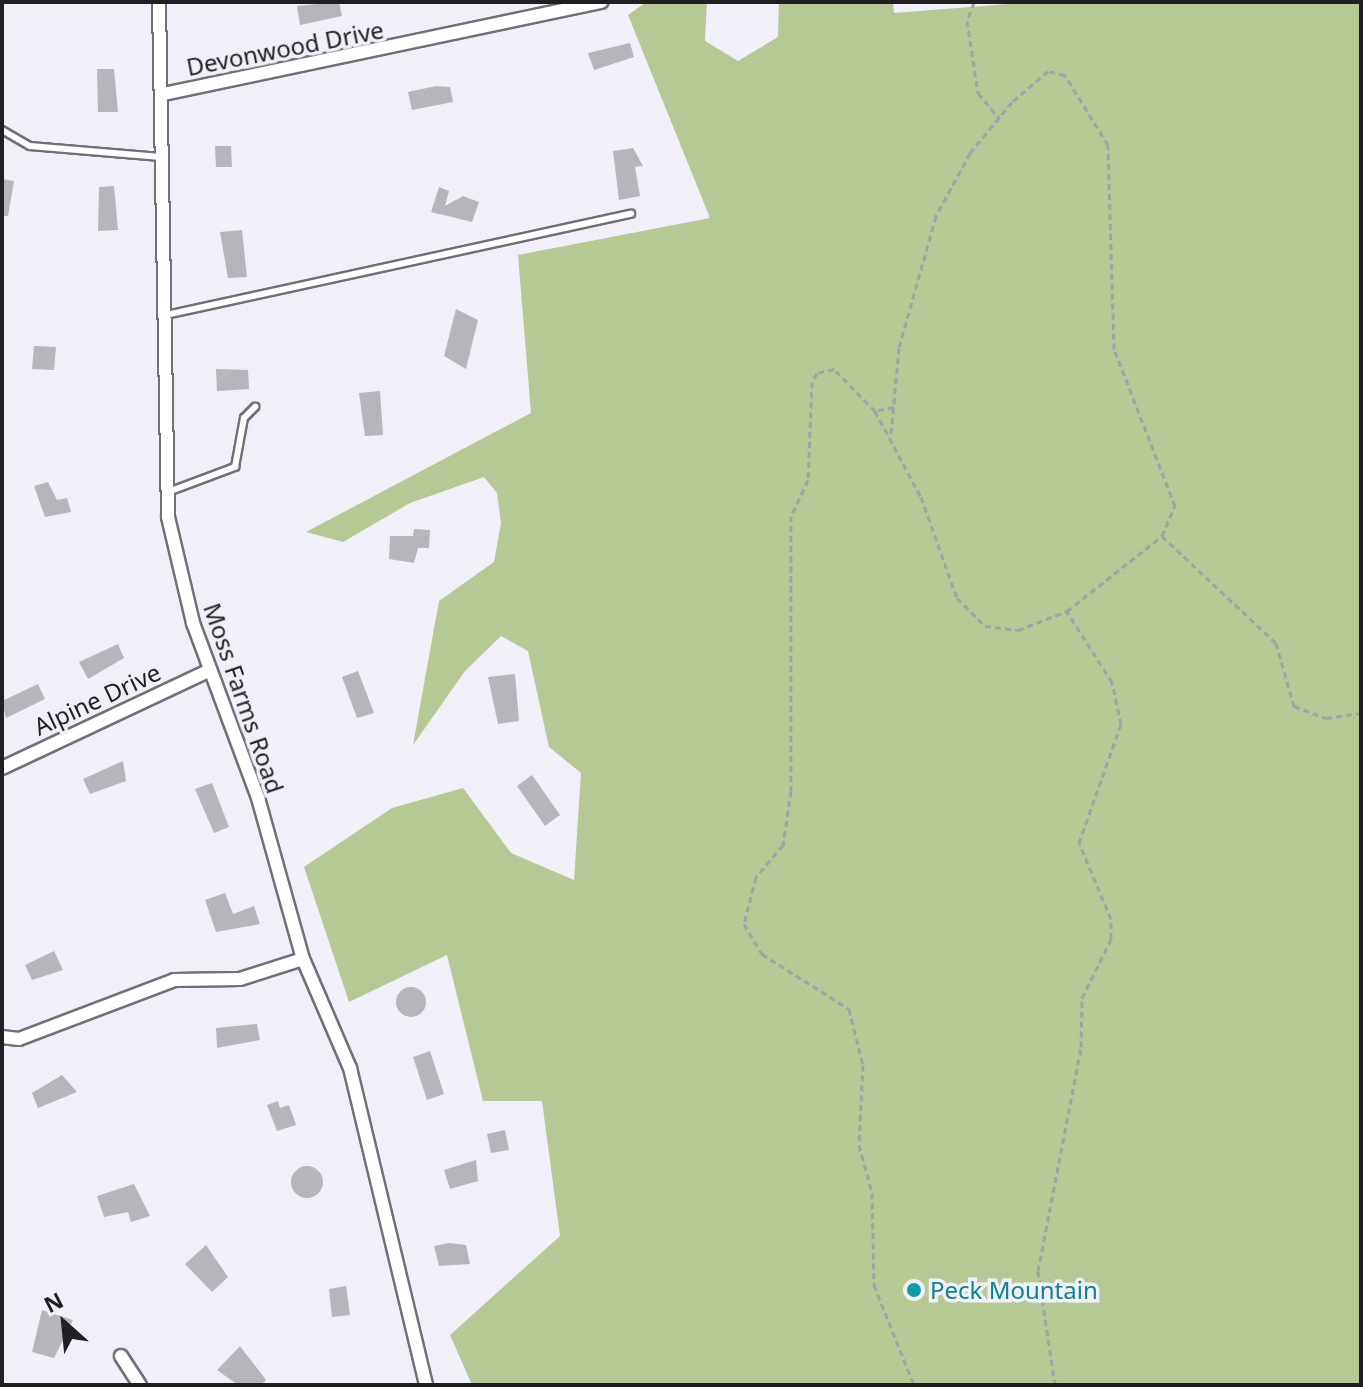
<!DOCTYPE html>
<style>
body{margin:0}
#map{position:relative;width:1363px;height:1387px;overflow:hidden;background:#f1eff7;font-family:"Noto Sans",sans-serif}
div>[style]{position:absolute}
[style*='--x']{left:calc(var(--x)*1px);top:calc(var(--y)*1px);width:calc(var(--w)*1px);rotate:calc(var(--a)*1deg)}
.green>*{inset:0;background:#b6c894}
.building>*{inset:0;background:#b7b4bb}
.round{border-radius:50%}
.path>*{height:3px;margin-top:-1.5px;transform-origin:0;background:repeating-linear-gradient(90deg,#a2a1a7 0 6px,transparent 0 10px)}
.roads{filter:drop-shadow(2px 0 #717077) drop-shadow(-2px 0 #717077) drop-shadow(0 2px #717077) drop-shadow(0 -2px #717077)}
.service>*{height:6px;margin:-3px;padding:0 3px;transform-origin:3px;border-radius:3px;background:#fff}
.minor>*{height:12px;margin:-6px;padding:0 6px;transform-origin:6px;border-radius:6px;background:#fff}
.dots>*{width:22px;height:22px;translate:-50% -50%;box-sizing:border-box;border:4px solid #f1eff7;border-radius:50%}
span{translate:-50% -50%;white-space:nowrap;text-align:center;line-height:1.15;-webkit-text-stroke:7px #f1eff7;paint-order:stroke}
.street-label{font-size:24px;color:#201f22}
.culture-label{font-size:24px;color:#0d838f}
.left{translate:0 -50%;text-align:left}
.frame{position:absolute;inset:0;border:4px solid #201f22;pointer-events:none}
.north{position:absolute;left:24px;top:1283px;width:80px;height:80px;-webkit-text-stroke:6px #f1eff7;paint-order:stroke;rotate:333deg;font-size:22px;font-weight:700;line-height:32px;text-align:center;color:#201f22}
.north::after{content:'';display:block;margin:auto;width:28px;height:36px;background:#201f22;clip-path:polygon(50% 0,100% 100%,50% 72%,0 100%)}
</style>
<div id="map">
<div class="green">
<i style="clip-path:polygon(646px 2px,707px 2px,705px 41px,738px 61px,778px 37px,779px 2px,893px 2px,894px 13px,1034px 2px,1361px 2px,1361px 1385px,472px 1385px,450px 1335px,560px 1236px,542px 1101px,483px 1101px,447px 955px,349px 1002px,304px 867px,392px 808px,463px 788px,511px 853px,574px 880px,581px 773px,549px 747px,528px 651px,501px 636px,465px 671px,413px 745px,439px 601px,494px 562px,501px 523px,497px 493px,484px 477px,410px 503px,343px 542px,306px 532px,531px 413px,518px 255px,710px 218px,628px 15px)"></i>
</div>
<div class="building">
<i style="clip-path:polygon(339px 2px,342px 16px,300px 25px,297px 6px)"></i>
<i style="clip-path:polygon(630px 43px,634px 57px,594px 70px,588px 53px)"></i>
<i style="clip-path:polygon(97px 69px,114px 69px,118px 112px,98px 112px)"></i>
<i style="clip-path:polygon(436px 86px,450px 87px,453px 102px,412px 110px,408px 92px)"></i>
<i style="clip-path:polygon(215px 146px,231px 146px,232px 167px,216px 167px)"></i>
<i style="clip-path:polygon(633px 148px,643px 166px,635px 167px,640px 196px,619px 200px,613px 151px)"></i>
<i style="clip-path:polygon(2px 179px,14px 181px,8px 216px,2px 216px)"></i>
<i style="clip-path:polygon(114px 186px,118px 230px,98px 231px,99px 187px)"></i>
<i style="clip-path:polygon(439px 187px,449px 191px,445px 206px,463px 196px,479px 202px,472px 222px,431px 212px)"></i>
<i style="clip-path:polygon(242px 230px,247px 277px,228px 278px,220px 232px)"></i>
<i style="clip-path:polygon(456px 309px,478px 320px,466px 369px,444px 356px)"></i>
<i style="clip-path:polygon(34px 346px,56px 347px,54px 370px,32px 369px)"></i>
<i style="clip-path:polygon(216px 369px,248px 370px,249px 389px,217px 391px)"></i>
<i style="clip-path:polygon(380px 391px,383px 435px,365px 436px,359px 393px)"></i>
<i style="clip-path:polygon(48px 482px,57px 500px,67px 498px,71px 512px,45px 517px,34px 486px)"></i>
<i style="clip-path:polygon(414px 529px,430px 530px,429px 548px,418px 548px,414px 563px,389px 559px,390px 536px,413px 536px)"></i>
<i style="clip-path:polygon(118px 644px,124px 658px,88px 679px,79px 662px)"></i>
<i style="clip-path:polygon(358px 671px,374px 713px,357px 718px,342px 677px)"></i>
<i style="clip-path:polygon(515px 674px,519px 721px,498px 724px,488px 677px)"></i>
<i style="clip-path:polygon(38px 684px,45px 699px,6px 718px,2px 701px)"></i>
<i style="clip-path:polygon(123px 761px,126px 781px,90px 794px,83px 779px)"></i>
<i style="clip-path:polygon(532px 775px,560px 815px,545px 826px,517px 786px)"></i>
<i style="clip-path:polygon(212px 783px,229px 827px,214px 833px,195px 789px)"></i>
<i style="clip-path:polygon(225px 893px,233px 914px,254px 906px,260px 924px,216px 932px,205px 900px)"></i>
<i style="clip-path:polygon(54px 951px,63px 970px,32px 980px,25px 965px)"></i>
<i class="round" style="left:396px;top:987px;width:30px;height:30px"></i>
<i style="clip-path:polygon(257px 1024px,260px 1040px,217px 1048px,216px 1028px)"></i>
<i style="clip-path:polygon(430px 1051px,444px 1094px,427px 1100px,413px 1057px)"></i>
<i style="clip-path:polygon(62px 1075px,77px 1092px,38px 1108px,32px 1093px)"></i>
<i style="clip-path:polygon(278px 1101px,280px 1108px,289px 1105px,296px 1125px,277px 1131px,267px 1105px)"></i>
<i style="clip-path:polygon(505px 1130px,509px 1150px,491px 1153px,487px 1134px)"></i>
<i style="clip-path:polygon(476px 1160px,478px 1181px,450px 1189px,444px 1170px)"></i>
<i class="round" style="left:291px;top:1166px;width:32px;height:32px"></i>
<i style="clip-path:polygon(134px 1184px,150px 1216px,131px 1222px,128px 1212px,104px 1217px,97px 1196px)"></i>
<i style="clip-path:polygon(449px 1243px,466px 1245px,470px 1264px,439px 1266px,434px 1246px)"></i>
<i style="clip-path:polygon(206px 1245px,228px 1277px,212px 1292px,185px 1264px)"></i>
<i style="clip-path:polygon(346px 1286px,350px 1315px,332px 1317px,329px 1289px)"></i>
<i style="clip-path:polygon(42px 1310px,73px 1320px,54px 1358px,32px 1352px)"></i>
<i style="clip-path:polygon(240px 1346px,266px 1380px,261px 1385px,238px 1385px,217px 1370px)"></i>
</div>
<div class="path">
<i style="--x:974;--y:2;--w:20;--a:110"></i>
<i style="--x:967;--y:21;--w:73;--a:81.3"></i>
<i style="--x:978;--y:93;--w:34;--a:50"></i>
<i style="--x:894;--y:407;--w:19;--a:168"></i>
<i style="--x:875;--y:411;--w:59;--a:-134.3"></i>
<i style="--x:834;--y:369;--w:17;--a:167"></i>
<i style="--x:817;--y:373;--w:10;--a:119"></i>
<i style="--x:812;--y:382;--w:98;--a:92.3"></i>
<i style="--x:808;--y:480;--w:40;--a:115"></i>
<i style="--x:791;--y:516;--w:275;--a:90"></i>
<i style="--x:791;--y:791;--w:55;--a:98.4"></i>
<i style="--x:783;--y:845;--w:42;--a:130.2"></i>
<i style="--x:756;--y:877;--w:49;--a:104.3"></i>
<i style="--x:744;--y:924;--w:35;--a:59"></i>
<i style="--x:762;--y:954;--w:103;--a:32.3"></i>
<i style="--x:849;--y:1009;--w:58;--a:76"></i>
<i style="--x:863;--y:1065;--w:80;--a:92.9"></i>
<i style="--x:859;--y:1145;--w:50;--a:74.8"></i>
<i style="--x:872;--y:1193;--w:92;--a:88.8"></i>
<i style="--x:874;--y:1285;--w:108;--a:68.2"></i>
<i style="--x:875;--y:411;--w:98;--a:61.9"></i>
<i style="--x:921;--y:497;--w:107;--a:70.4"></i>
<i style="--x:957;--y:598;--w:40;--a:45"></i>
<i style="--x:985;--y:626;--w:33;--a:7"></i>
<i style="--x:1018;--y:630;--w:53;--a:-21.2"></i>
<i style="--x:1067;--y:611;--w:121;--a:-38.3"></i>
<i style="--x:1162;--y:536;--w:33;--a:-67"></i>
<i style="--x:1175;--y:506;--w:168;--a:-111.2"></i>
<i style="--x:1114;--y:349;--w:204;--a:-91.7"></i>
<i style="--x:1108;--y:145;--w:82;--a:-121.6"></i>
<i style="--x:1065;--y:75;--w:17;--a:-167"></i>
<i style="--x:1048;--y:71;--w:48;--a:139.3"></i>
<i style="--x:1012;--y:102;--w:66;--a:129.5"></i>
<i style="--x:970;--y:153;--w:72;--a:118.4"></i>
<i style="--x:936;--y:216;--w:137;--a:105.7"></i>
<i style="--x:899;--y:348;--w:86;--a:95.3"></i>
<i style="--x:1162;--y:536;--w:156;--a:43.2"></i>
<i style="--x:1276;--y:643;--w:66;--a:74.1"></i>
<i style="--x:1294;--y:706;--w:34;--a:21"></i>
<i style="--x:1326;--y:718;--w:35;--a:-8"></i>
<i style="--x:1055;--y:1385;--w:115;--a:-98.5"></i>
<i style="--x:1038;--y:1271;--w:228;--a:-79.1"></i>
<i style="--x:1081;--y:1047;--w:49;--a:-88.8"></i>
<i style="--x:1082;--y:998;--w:66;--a:-63.8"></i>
<i style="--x:1111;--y:939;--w:20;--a:-90"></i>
<i style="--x:1111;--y:919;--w:82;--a:-112.8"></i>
<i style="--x:1079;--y:843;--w:126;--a:-70.6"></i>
<i style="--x:1121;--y:724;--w:43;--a:-102.1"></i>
<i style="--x:1112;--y:682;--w:83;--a:-122.7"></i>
</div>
<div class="roads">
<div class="service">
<i style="--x:2;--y:130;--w:32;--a:30"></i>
<i style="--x:30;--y:146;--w:131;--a:4.8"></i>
<i style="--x:166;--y:315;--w:476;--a:-12.3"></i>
<i style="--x:168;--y:492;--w:72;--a:-20.5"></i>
<i style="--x:235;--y:467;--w:50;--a:-79.6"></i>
<i style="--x:244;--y:418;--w:16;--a:-45"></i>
</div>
<div class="minor">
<i style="--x:159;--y:2;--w:515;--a:89"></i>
<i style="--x:168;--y:517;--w:109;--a:76.7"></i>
<i style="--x:193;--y:623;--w:187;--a:69.6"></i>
<i style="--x:258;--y:798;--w:167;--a:74.4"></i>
<i style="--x:303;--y:959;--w:119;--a:66.7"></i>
<i style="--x:350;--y:1068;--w:326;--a:76.5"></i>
<i style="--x:164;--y:94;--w:447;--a:-11.9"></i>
<i style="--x:2;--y:768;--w:230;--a:-25.2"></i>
<i style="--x:2;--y:1037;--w:17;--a:7"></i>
<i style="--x:19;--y:1039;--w:166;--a:-20.8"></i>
<i style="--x:174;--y:980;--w:66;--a:-0.9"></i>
<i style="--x:240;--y:979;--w:66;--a:-17.6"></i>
<i style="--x:121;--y:1356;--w:35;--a:57"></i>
</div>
</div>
<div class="dots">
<i style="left:914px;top:1290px;background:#0f9aa8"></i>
</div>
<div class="street-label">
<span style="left:285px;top:48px;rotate:-11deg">Devonwood Drive</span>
<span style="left:244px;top:698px;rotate:71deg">Moss Farms Road</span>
<span style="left:97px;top:699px;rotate:-25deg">Alpine Drive</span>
</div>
<div class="culture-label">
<span class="left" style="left:930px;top:1290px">Peck Mountain</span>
</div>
<div class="frame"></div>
<div class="north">N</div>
</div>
